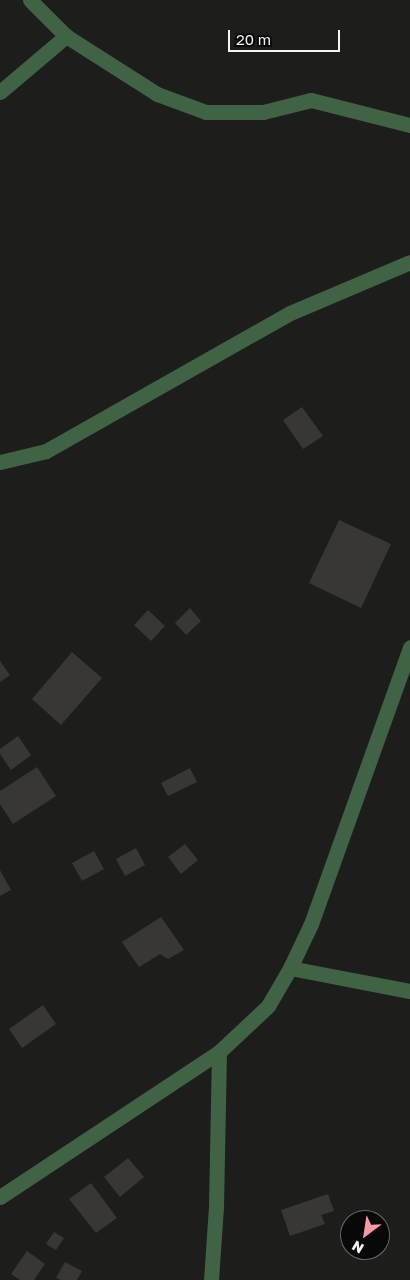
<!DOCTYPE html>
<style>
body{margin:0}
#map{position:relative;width:410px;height:1280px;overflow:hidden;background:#1d1e1b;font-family:"Golos Text",sans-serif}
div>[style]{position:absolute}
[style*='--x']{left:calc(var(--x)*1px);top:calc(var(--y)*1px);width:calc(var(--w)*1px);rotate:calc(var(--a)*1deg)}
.building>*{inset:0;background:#383734}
.street>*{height:15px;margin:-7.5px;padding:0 7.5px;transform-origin:7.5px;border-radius:7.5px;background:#416345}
span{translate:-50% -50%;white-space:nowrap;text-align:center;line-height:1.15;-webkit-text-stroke:4px #070807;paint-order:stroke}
.north{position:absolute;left:340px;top:1210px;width:50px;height:50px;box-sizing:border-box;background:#070807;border:1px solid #666765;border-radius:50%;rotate:211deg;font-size:14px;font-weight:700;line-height:20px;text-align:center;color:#f4f5f2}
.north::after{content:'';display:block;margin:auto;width:18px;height:22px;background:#f49aa4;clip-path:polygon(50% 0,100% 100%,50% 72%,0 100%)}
.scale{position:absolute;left:228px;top:30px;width:112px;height:22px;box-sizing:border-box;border:2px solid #f4f5f2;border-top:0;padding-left:6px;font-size:15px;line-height:18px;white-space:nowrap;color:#f4f5f2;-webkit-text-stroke:4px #070807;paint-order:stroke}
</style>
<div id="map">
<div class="building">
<i style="clip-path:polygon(302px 407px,323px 436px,303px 449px,283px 420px)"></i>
<i style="clip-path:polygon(339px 520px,391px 544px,361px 608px,309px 583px)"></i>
<i style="clip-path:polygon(190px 608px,201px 621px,186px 635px,175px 623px)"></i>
<i style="clip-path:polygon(148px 610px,165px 626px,151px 641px,134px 625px)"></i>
<i style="clip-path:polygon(72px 652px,102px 678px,61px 725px,32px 699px)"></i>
<i style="clip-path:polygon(0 661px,10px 675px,0 682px)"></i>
<i style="clip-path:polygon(18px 736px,31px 755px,11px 770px,0 754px,0 749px)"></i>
<i style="clip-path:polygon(37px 767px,56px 796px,13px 824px,0 804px,0 791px)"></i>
<i style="clip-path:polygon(190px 768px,197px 782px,168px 796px,161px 783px)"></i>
<i style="clip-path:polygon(185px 844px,198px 860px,181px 874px,168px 857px)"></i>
<i style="clip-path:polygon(136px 848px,145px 865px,125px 876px,116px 859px)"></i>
<i style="clip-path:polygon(94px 851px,104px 869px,82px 881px,72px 863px)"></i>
<i style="clip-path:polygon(0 870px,11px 890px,0 896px)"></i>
<i style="clip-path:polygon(161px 917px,184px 950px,168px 959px,160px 954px,139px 967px,122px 942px)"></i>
<i style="clip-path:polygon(43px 1005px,56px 1024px,22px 1048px,9px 1029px)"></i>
<i style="clip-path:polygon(128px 1158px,144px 1177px,120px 1197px,104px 1177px)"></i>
<i style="clip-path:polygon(91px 1183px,117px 1218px,96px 1233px,69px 1199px)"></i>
<i style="clip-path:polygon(328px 1194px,334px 1211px,321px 1215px,325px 1224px,290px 1236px,281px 1210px)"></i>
<i style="clip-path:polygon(54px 1232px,64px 1238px,56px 1250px,46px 1244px)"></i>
<i style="clip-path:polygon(27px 1251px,45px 1264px,34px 1280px,20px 1280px,11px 1274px)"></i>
<i style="clip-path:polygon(65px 1262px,82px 1271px,77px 1280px,61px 1280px,56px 1278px)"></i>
</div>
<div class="street">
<i style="--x:30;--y:0;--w:51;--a:45"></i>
<i style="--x:66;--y:36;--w:108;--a:32.5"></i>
<i style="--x:157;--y:94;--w:52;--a:20.2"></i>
<i style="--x:206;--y:112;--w:57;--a:0"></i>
<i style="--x:263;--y:112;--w:49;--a:-14"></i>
<i style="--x:311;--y:100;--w:102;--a:14.2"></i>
<i style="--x:0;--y:92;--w:87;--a:-40.3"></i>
<i style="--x:0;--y:462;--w:47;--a:-13.4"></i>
<i style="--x:46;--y:451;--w:280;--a:-29.5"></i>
<i style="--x:290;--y:313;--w:130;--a:-23"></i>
<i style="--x:290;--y:968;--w:122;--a:10.9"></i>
<i style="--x:0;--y:1197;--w:263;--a:-33.5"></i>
<i style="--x:219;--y:1052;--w:67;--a:-43.2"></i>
<i style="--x:268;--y:1006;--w:44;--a:-59.9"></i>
<i style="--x:290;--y:968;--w:49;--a:-64.5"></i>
<i style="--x:311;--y:924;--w:294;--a:-70.3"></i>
<i style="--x:211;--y:1280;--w:73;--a:-86.1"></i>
<i style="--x:216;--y:1207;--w:155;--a:-88.9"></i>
</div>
<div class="north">N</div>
<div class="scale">20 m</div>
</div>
